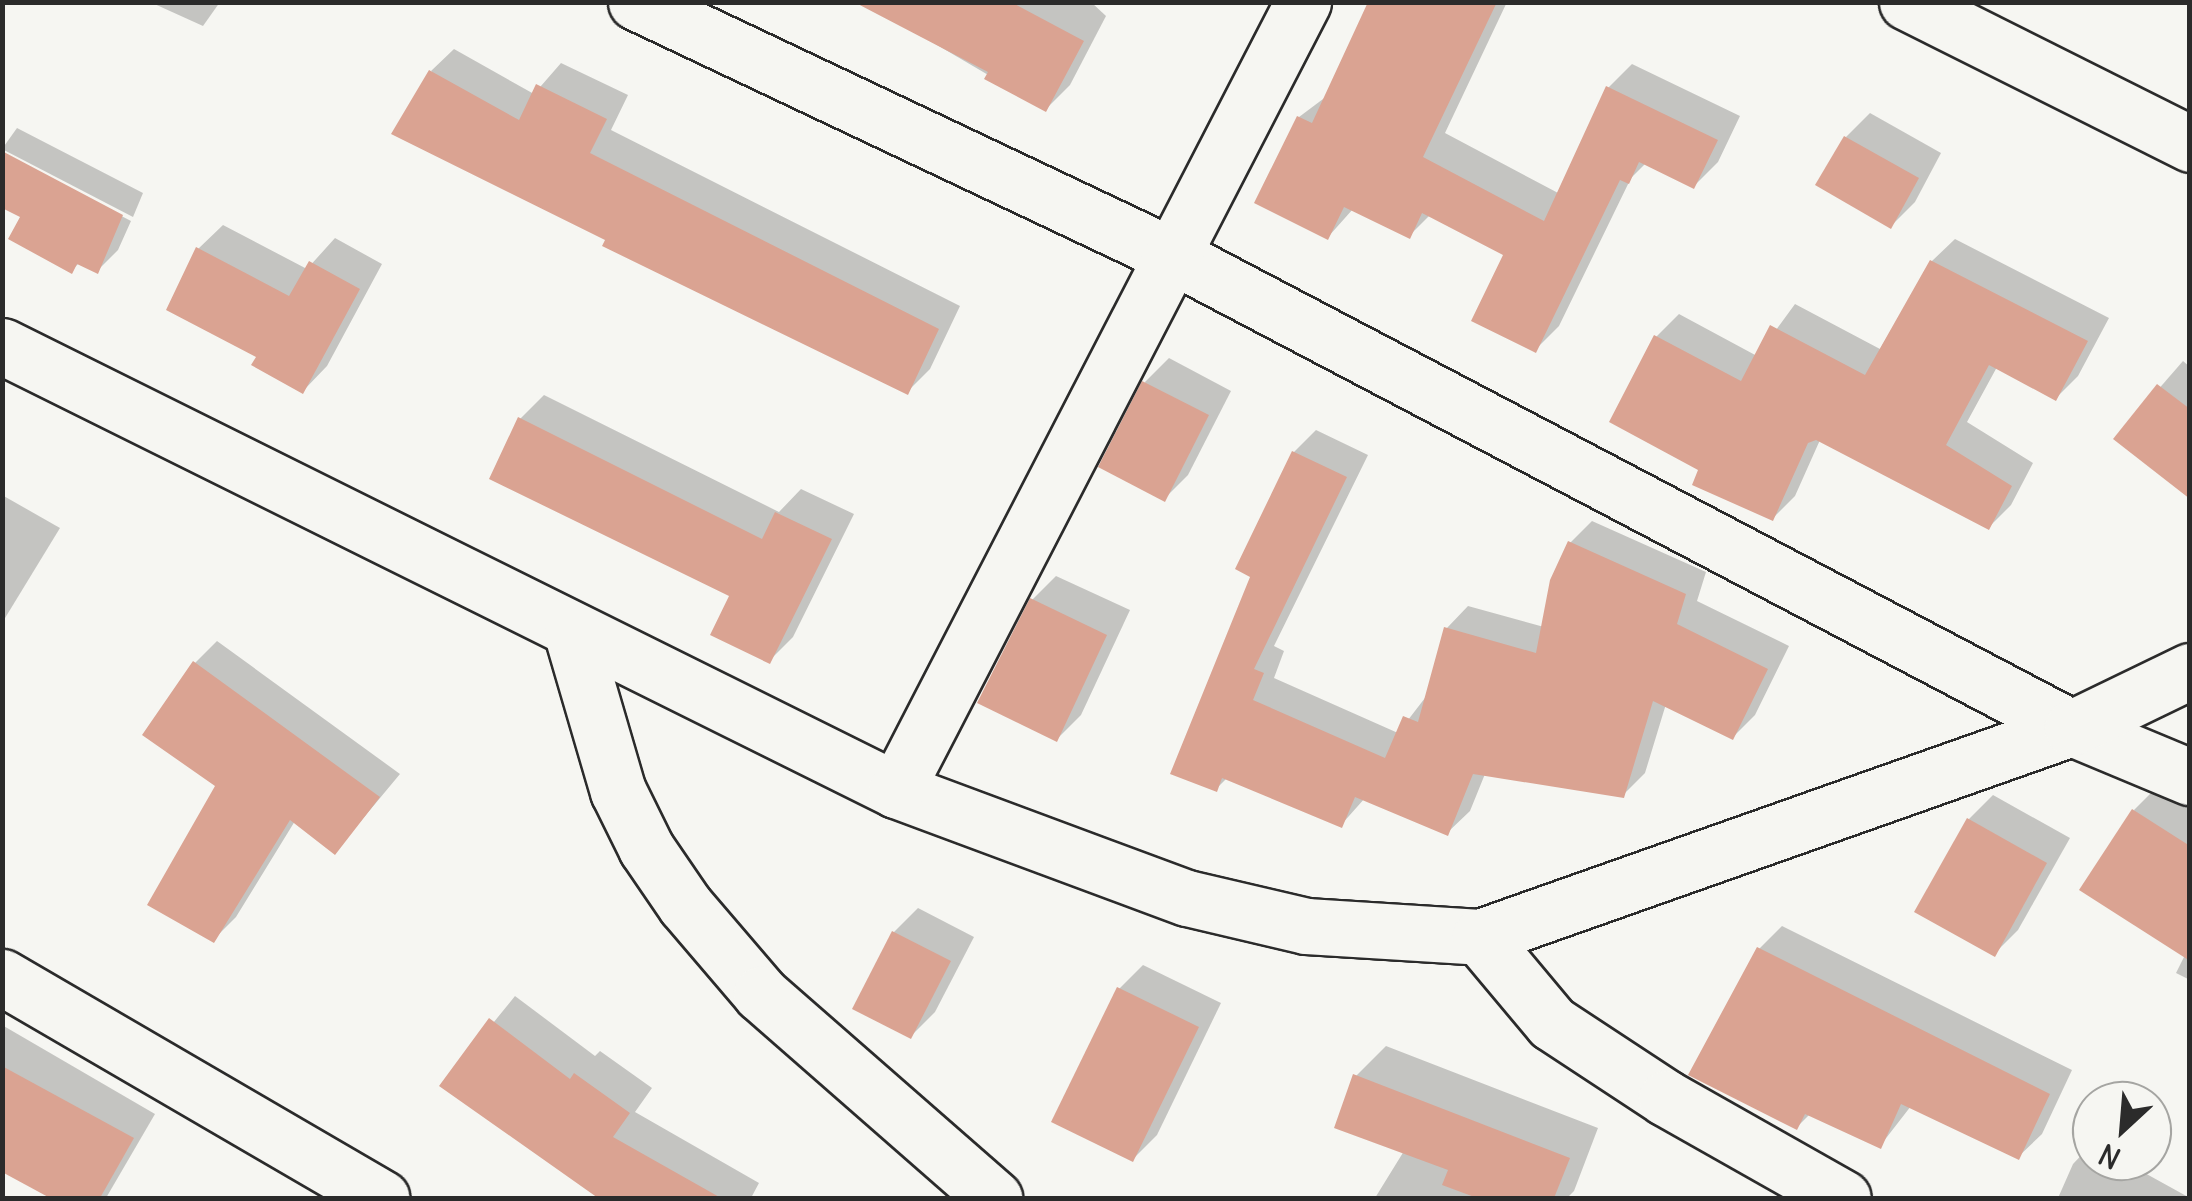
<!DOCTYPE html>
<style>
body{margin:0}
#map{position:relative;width:2192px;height:1201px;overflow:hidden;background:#f6f6f2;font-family:Delius,sans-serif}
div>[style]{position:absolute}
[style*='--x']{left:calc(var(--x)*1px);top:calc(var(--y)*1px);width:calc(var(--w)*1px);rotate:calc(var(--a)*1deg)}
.shadow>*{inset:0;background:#0003}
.building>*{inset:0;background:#daa392}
.roads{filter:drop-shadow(2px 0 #2b2b2b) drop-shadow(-2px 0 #2b2b2b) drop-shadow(0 2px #2b2b2b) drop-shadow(0 -2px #2b2b2b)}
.minor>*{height:55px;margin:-27.5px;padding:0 27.5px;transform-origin:27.5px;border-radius:27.5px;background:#f6f6f2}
span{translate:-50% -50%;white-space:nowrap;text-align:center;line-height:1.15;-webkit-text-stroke:10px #f6f6f2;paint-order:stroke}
.frame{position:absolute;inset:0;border:5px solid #2b2b2b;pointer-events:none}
.north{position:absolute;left:2072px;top:1081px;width:100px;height:100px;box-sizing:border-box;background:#f6f6f2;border:2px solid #a5a5a2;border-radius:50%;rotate:206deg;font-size:28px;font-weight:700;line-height:40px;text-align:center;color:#2b2b2b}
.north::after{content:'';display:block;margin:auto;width:35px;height:45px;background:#2b2b2b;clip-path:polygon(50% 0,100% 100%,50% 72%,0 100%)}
</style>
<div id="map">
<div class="shadow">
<i style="clip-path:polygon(150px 2px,220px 2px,203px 26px)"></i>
<i style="clip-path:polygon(864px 2px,1091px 2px,1106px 16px,1070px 85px,1046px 109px)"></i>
<i style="clip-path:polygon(1371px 2px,1507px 2px,1445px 133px,1560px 194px,1608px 88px,1632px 64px,1740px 116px,1718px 162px,1694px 186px,1647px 162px,1631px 178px,1559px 326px,1535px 350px,1507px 254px,1430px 215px,1409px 236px,1353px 209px,1328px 237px,1299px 117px,1327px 96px)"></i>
<i style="clip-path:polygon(454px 49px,534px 94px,561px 63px,628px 95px,611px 130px,960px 306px,930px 369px,907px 392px,608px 239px,431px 71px)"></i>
<i style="clip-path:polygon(1870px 113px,1941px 153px,1915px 202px,1891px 226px,1846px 137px)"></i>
<i style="clip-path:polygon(17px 128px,143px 193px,133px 217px,2px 149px)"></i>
<i style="clip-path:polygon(2px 154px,131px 221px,118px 250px,97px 271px,80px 262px,71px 271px,23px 216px)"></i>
<i style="clip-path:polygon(223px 225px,307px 269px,335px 238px,382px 264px,327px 366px,303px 391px,259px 356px,198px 249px)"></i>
<i style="clip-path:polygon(1955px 239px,2109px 318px,2078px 376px,2056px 398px,1997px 367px,1967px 422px,2033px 463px,2011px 505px,1989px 527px,1820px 440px,1795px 496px,1773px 518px,1702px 469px,1656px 337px,1679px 314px,1757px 356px,1795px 304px,1880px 349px,1932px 261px)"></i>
<i style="clip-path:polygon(1169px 358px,1231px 391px,1188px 475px,1164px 499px,1145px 382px)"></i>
<i style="clip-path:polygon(2183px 361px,2190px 367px,2190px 488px,2116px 438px)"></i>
<i style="clip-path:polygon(544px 395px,779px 512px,801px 489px,854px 514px,793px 637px,769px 661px,732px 594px,520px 419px)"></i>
<i style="clip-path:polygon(1316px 430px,1368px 455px,1274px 646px,1284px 651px,1274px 678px,1398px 733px,1428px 694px,1446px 629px,1468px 606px,1544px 627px,1570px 543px,1592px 521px,1706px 572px,1697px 601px,1789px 646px,1755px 715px,1733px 737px,1666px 704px,1645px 773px,1623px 795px,1485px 774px,1470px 811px,1447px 833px,1365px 798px,1341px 825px,1228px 777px,1216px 789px,1254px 575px,1238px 568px,1294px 452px)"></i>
<i style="clip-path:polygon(2px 495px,60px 528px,2px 623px)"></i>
<i style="clip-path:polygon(1056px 576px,1130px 610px,1081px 715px,1057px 739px,1032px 600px)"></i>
<i style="clip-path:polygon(217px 641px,400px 774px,335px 852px,295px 821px,236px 917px,213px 940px,218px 785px,195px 663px)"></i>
<i style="clip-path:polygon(2158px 786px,2190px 806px,2190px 980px,2176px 973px,2185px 955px,2134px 810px)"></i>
<i style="clip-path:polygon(1993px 795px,2070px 838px,2018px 930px,1994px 954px,1969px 819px)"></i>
<i style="clip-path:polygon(918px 908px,974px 937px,935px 1012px,911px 1036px,894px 932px)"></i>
<i style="clip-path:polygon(1782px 926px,2072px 1070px,2042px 1134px,2018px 1157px,1911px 1106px,1880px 1146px,1810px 1114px,1797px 1127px,1759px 949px)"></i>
<i style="clip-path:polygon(1143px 965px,1221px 1003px,1157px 1135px,1133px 1159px,1119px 989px)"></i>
<i style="clip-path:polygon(515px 996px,595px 1056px,600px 1051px,652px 1088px,635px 1112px,759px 1183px,751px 1198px,602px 1198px,442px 1086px)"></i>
<i style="clip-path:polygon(2px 1025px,155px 1114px,106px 1198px,56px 1198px,2px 1169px)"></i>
<i style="clip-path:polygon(1386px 1046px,1598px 1128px,1574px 1191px,1567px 1198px,1375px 1198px,1404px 1151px,1356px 1076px)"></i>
<i style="clip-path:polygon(2091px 1145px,2092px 1161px,2123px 1161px,2190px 1198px,2058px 1198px,2073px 1164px)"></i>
</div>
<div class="building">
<i style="clip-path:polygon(854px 2px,1011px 2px,1084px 41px,1046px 112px,984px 79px,988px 72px)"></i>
<i style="clip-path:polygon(1368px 2px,1497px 2px,1423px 157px,1544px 221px,1606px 86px,1718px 140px,1694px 189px,1639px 162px,1629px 184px,1620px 180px,1536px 353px,1471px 321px,1503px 255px,1422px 213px,1410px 239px,1344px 207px,1328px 240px,1254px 203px,1297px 116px,1312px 123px)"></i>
<i style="clip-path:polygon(429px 70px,519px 120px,536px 84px,607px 119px,590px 153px,939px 329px,908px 395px,602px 246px,605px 240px,391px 134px)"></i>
<i style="clip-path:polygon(1844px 136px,1919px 178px,1891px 229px,1815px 185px)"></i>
<i style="clip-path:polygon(2px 151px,123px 215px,98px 274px,77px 264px,72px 274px,8px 239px,20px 217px,2px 208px)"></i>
<i style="clip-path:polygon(196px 247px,289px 296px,309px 261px,360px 289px,303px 394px,251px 365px,256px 357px,166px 310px)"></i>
<i style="clip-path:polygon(1930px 260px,2088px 341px,2056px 401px,1989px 365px,1946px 445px,2012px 486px,1989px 530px,1816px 440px,1808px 443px,1773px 521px,1692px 485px,1698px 470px,1609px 422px,1654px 335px,1741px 381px,1770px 325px,1865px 375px)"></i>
<i style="clip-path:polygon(1142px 381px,1209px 415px,1165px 502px,1098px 467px)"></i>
<i style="clip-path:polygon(2157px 384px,2190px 409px,2190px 499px,2113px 439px)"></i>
<i style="clip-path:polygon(518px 417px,762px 539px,775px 512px,832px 539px,770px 664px,710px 635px,729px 596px,489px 479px)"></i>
<i style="clip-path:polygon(1292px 451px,1347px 477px,1254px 669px,1264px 673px,1253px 700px,1385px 758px,1403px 716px,1418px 722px,1444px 627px,1536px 653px,1550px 580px,1568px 541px,1686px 594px,1677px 624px,1768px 669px,1733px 740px,1653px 701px,1624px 798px,1473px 774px,1448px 836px,1355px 797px,1342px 828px,1222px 778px,1217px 792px,1170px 774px,1250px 577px,1235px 569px)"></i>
<i style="clip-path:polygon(1030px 598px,1107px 635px,1057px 742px,977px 703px)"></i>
<i style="clip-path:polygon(193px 661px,380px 797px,335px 855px,290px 820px,214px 943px,147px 905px,215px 786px,142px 735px)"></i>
<i style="clip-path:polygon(2132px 809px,2190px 846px,2190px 961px,2079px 890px)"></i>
<i style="clip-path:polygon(1967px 818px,2047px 863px,1995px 957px,1914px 912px)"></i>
<i style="clip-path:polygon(892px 931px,951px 961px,911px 1039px,852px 1009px)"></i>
<i style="clip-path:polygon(1757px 947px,2050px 1094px,2019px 1160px,1901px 1104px,1881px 1149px,1805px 1114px,1797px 1130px,1688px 1075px)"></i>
<i style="clip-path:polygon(1117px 987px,1199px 1027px,1133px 1162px,1051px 1122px)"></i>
<i style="clip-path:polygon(489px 1018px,570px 1079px,574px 1073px,630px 1113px,613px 1137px,721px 1198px,598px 1198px,439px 1086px)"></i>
<i style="clip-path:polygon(2px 1066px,134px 1138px,100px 1198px,50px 1198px,2px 1172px)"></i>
<i style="clip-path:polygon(1353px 1074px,1570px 1158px,1554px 1198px,1477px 1198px,1442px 1185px,1448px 1170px,1334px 1128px)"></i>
</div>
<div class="roads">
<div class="minor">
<i style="--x:636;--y:2;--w:599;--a:25.32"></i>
<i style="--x:1177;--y:258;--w:1011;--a:27.71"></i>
<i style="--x:2072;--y:728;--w:128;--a:22.6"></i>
<i style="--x:1907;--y:2;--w:317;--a:26.6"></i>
<i style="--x:2;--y:346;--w:998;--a:26.41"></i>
<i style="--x:896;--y:790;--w:310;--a:20.4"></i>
<i style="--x:1187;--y:898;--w:122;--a:13.2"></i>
<i style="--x:1306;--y:926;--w:174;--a:3.6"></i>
<i style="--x:1480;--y:937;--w:628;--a:-19.45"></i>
<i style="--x:2072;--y:728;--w:131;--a:-25.8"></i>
<i style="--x:572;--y:634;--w:164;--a:73.7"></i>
<i style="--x:618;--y:791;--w:64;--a:63.8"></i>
<i style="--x:646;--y:848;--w:69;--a:55.6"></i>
<i style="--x:685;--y:905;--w:117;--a:49.5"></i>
<i style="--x:761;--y:994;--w:310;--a:41.2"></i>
<i style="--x:896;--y:790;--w:887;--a:-62.68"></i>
<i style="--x:1480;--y:937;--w:112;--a:50.1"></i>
<i style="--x:1552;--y:1023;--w:136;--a:33.3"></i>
<i style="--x:1666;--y:1098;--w:203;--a:29.5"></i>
<i style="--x:2;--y:977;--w:439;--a:30.2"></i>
</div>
</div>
<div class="frame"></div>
<div class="north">N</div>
</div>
